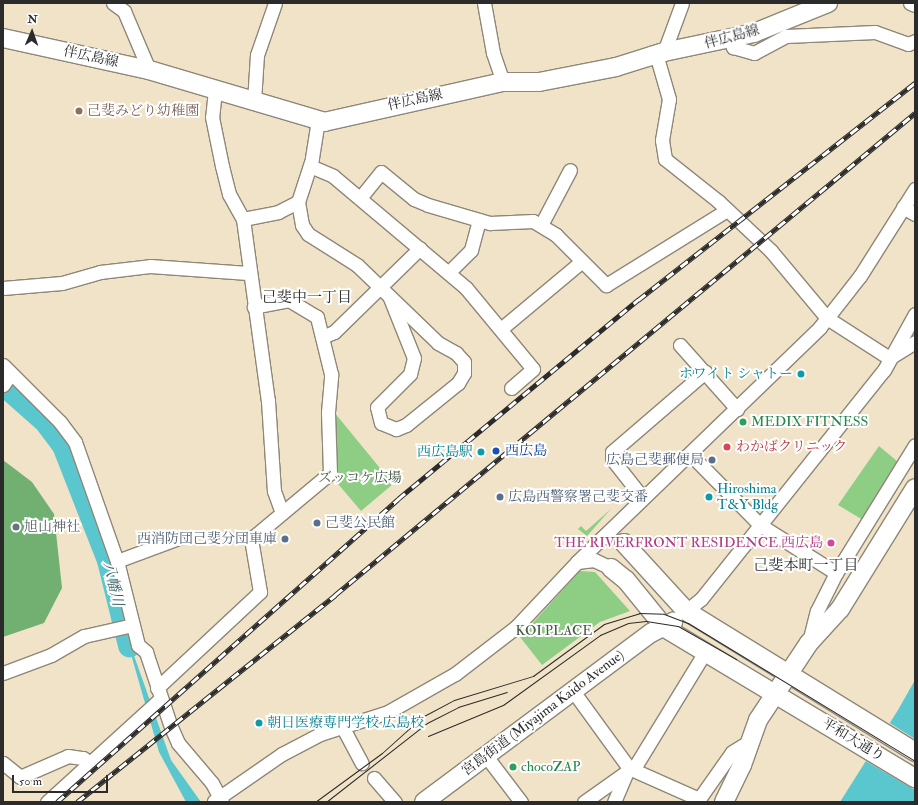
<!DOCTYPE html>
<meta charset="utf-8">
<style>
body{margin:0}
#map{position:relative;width:918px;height:805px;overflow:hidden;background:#f1e3c7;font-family:"IM FELL Double Pica","Noto Serif JP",serif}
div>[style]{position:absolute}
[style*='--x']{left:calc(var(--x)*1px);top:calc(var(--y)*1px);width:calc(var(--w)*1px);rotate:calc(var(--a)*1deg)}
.green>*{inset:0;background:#8ecd84}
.forest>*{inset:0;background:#72b072}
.water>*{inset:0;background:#5ac7ce}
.pier>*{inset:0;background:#f1e3c7}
.river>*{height:23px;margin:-11.5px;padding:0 11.5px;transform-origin:11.5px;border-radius:11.5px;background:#5ac7ce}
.roads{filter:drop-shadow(1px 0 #8e8779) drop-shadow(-1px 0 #8e8779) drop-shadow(0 1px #8e8779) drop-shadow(0 -1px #8e8779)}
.street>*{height:13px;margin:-6.5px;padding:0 6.5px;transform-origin:6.5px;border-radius:6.5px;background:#fff}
.secondary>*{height:18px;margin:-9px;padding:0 9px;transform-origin:9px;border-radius:9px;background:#fff}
.tram>*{height:1px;margin:-0.5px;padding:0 0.5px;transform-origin:0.5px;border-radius:0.5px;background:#2b2b2b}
.rail>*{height:4.5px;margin-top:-2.25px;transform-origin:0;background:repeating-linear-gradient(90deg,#fff 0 9px,#2b2b2b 0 18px);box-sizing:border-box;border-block:1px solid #2b2b2b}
.dots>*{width:11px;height:11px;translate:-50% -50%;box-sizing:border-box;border:2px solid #fff;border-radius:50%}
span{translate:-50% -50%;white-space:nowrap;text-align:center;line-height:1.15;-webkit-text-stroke:4px #fff;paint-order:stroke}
.street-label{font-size:14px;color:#2b2b2b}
.education-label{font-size:14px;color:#785e54}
.left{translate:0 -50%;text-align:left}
.culture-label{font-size:14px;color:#0d838f}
.right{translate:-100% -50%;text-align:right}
.leisure-label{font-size:14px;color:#27864d}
.health-label{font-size:14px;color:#be3a42}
.transit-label{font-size:14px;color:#164399}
.service-label{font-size:14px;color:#4e5e75}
.park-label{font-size:14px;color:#495c46}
.worship-label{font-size:14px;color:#5b616d}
.hotel-label{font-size:14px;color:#b23c85}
.neighbourhood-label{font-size:15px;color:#2b2b2b}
.water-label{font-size:15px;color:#3b6264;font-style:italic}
.frame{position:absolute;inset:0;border:4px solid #2b2b2b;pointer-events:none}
.north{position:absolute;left:12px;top:12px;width:40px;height:40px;-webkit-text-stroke:3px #fff;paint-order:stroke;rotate:2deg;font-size:11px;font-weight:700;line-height:16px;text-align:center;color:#2b2b2b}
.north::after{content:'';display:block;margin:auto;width:14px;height:18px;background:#2b2b2b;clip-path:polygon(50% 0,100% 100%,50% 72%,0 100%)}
.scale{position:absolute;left:12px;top:775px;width:96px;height:18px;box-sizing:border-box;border:2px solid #2b2b2b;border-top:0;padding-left:5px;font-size:12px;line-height:14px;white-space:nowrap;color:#2b2b2b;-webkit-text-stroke:3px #fff;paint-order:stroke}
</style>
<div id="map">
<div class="green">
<i style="clip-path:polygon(334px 412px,393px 484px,361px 511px,333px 478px,336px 475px)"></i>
<i style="clip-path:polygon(879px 446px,898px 462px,863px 520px,838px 505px)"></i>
<i style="clip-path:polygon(611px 509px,587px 536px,578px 529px,581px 526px,586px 531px)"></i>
<i style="clip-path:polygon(580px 571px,595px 572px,630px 611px,600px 622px,542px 665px,520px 637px)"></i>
</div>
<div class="forest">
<i style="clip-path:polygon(3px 460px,32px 482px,54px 514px,62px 588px,44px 623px,3px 637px)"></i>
</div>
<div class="water">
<i style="clip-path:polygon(120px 616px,171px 760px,201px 802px,186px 802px,159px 752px)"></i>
<i style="clip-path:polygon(915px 680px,915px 802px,840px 802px,898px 710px)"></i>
</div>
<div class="pier">
<i style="clip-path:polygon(888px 722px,915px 739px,915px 790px,864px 760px)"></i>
</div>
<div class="river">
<i style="--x:3;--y:384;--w:56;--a:41.4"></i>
<i style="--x:45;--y:421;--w:30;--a:53"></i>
<i style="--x:63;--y:445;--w:123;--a:68.6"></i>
<i style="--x:108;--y:560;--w:88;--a:76.1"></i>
</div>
<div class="roads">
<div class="street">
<i style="--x:113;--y:3;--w:14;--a:36"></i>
<i style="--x:124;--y:11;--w:64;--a:67"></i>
<i style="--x:484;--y:3;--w:51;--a:79.8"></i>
<i style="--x:493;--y:53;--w:31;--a:71"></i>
<i style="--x:910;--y:3;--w:5;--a:22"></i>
<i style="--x:730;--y:40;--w:8;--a:67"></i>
<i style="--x:733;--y:47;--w:22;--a:16"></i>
<i style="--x:754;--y:53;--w:36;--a:-28"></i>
<i style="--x:786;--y:36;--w:89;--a:-2.6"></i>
<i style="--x:875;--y:32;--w:35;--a:20"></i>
<i style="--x:908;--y:44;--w:8;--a:-23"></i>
<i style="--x:664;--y:52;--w:52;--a:-69.8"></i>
<i style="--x:656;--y:54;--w:47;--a:73.9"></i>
<i style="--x:669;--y:99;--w:42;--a:99.7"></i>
<i style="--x:662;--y:140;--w:19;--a:81"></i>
<i style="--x:665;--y:159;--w:68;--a:38.4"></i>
<i style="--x:718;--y:201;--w:73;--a:43.3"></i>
<i style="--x:771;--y:251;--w:87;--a:50.1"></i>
<i style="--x:827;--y:318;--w:74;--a:32.8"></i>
<i style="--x:215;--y:90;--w:27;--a:96"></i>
<i style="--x:212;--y:117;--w:50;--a:78.5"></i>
<i style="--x:222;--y:166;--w:29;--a:76"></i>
<i style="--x:229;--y:194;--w:29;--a:61"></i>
<i style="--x:243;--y:219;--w:184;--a:82.2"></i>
<i style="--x:268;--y:401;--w:90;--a:86.2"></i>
<i style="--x:274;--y:491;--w:23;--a:70"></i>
<i style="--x:254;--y:101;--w:46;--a:-86.3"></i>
<i style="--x:257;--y:55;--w:55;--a:-70.9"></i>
<i style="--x:318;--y:120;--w:39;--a:99"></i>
<i style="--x:312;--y:159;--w:45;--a:108"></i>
<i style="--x:298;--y:202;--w:23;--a:80"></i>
<i style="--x:302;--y:225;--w:11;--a:56"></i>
<i style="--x:308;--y:234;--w:58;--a:32.3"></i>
<i style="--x:357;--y:265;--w:112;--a:43.9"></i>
<i style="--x:438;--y:343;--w:21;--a:29"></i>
<i style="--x:456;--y:353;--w:12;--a:48"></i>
<i style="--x:464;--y:362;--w:11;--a:90"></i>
<i style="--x:464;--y:373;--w:12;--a:121"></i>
<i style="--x:458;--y:383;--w:67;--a:141.1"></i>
<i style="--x:406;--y:425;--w:11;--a:158"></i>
<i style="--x:396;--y:429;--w:16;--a:-158"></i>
<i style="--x:381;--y:423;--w:16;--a:-104"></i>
<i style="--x:377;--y:407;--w:47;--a:-45"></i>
<i style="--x:410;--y:374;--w:16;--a:-76"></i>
<i style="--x:414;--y:358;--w:65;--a:-111.8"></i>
<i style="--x:310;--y:166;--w:25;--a:23"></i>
<i style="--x:333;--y:176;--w:174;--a:40.1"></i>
<i style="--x:466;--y:288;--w:105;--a:50.4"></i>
<i style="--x:533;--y:369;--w:29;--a:139"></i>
<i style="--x:360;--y:198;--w:33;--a:-51"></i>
<i style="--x:381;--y:172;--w:43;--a:39.3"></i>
<i style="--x:414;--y:199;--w:15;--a:23"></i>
<i style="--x:428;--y:205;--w:65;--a:16.2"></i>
<i style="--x:490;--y:223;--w:43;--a:-2.7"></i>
<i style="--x:533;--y:221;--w:27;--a:31"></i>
<i style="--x:556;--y:235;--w:71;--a:45"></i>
<i style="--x:606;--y:285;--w:142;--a:-31.8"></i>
<i style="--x:903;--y:207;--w:14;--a:30"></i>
<i style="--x:243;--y:219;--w:36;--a:-11"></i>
<i style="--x:278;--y:212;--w:22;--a:-27"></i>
<i style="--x:541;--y:225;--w:62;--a:-62.2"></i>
<i style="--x:450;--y:271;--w:30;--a:-45"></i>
<i style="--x:471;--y:250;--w:31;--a:-75"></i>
<i style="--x:3;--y:288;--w:59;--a:-4.8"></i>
<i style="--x:62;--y:283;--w:40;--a:-16"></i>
<i style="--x:100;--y:272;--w:50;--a:-6.8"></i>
<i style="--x:150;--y:266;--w:98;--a:4.1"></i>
<i style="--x:502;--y:328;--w:104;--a:-39.9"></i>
<i style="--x:322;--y:337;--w:13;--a:-23"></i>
<i style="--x:334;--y:332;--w:120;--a:-44.3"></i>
<i style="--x:680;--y:345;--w:86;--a:48.3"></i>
<i style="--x:891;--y:357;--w:28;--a:-32"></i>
<i style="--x:3;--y:365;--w:81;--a:45"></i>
<i style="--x:60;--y:422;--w:25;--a:53"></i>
<i style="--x:75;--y:442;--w:126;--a:70.6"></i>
<i style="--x:117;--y:561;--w:87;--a:76"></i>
<i style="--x:138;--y:645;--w:11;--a:41"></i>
<i style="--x:146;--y:652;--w:79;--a:71.6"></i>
<i style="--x:171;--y:727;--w:17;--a:66"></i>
<i style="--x:178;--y:743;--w:52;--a:49.6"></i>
<i style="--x:212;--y:783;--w:21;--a:62"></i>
<i style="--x:3;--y:385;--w:14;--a:-56"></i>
<i style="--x:691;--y:455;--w:98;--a:45.4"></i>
<i style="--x:760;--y:525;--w:90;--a:32.3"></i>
<i style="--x:637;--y:503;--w:11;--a:-85"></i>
<i style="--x:638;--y:492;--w:42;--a:-128.2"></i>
<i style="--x:612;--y:459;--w:7;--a:-90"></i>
<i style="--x:612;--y:452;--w:123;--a:-40.7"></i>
<i style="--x:117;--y:561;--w:66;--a:-20.4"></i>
<i style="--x:577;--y:562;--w:338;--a:-44"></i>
<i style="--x:820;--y:327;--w:65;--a:-51.9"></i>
<i style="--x:860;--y:276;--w:103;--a:-57.7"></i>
<i style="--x:686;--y:611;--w:19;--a:-39"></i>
<i style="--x:701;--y:599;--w:293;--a:-51.4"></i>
<i style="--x:884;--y:370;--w:64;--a:-61"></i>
<i style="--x:809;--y:642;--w:32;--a:-76"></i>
<i style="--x:817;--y:611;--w:42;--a:-63.4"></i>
<i style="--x:836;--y:573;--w:150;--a:-58.3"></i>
<i style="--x:3;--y:673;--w:51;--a:-20.6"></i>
<i style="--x:51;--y:655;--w:38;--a:-30"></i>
<i style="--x:84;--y:636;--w:50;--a:-12.7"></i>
<i style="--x:157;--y:688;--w:141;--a:-43"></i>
<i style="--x:260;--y:592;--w:54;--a:-99.6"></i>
<i style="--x:251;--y:539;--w:103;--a:-39.9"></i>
<i style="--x:330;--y:473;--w:61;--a:-91.9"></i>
<i style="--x:328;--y:412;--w:38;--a:-85"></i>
<i style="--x:331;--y:374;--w:59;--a:-103.8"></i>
<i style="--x:317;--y:317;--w:33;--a:-149"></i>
<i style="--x:289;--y:300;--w:36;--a:169"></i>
<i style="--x:573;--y:691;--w:95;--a:54"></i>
<i style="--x:629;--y:768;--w:77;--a:23.9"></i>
<i style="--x:699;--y:799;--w:57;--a:-54.9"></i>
<i style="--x:732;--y:752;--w:21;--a:-31"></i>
<i style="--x:343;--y:728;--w:40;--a:62"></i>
<i style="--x:486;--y:756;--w:58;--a:52.7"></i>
<i style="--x:3;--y:763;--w:22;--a:39"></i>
<i style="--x:20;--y:777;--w:52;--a:-23.6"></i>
<i style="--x:68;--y:756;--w:15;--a:8"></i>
<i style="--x:83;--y:758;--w:9;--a:36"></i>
<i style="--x:374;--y:778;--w:32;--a:49"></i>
<i style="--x:214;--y:801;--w:83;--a:-34.7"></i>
<i style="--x:282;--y:754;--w:43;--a:-27.8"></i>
<i style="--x:320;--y:734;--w:71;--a:-17.9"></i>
<i style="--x:388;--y:712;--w:77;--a:-29.6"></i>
<i style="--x:455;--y:674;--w:77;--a:-37.6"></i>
<i style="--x:516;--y:627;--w:89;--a:-46.8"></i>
<i style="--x:577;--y:562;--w:17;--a:-7"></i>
<i style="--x:594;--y:560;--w:19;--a:25"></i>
<i style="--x:47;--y:802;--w:153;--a:-42.3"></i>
<i style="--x:584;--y:802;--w:64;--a:-35.4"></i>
<i style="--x:636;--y:765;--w:132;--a:-58.6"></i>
<i style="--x:614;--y:802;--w:34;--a:-67"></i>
</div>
<div class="secondary">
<i style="--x:3;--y:38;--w:149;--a:12.4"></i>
<i style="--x:149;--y:70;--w:183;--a:16.5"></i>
<i style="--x:324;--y:122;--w:183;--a:-12.6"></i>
<i style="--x:503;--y:82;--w:36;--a:0"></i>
<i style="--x:539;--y:82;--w:78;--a:-11"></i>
<i style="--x:616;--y:67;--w:50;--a:-17.4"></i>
<i style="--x:664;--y:52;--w:92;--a:-11.9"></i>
<i style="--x:754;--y:33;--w:80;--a:-22.1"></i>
<i style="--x:624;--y:543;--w:92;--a:47.6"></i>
<i style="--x:686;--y:611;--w:269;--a:31.6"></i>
<i style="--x:611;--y:568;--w:19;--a:39"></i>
<i style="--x:626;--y:580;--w:62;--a:50.9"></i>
<i style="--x:665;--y:628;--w:292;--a:31"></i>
<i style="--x:424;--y:802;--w:283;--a:-36.7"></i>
<i style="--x:651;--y:633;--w:25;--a:-27"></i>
<i style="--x:724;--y:802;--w:41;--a:-64.1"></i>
<i style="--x:742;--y:765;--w:48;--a:-70.4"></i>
<i style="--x:758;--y:720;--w:92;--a:-56.5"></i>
<i style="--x:809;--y:643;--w:46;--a:-47.6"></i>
<i style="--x:840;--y:609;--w:142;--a:-58.2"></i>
</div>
</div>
<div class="tram">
<i style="--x:428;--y:736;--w:81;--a:-22.5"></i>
<i style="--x:503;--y:705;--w:120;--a:-35.8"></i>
<i style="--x:600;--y:635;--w:30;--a:-23"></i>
<i style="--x:628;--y:623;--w:18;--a:-6"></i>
<i style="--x:646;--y:621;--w:32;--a:9"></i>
<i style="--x:678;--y:626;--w:67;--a:29.6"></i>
<i style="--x:315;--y:802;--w:83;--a:-36.2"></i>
<i style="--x:382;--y:753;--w:54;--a:-42"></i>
<i style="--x:422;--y:717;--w:36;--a:-28"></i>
<i style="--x:454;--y:700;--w:83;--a:-16.9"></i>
<i style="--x:533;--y:676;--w:88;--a:-36.2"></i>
<i style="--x:604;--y:624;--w:37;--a:-17"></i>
<i style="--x:639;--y:613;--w:25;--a:2"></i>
<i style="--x:664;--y:614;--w:26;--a:21"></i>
<i style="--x:688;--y:623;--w:266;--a:31.3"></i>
<i style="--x:326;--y:802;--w:128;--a:-38"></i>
<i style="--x:427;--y:723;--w:35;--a:-27"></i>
<i style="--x:458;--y:707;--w:51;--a:-17"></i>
</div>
<div class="rail">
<i style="--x:57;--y:802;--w:456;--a:-41.6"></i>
<i style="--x:398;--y:499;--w:312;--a:-39.7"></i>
<i style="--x:638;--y:300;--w:352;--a:-38.1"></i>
<i style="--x:77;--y:802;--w:331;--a:-38.7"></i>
<i style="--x:335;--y:595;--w:754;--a:-39.73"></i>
</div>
<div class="dots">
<i style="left:79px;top:111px;background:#8d6e63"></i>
<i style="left:801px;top:374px;background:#0f9aa8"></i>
<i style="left:743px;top:422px;background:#2e9e5b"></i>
<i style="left:727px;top:447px;background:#e0444e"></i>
<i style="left:496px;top:451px;background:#1a4fb4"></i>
<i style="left:481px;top:452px;background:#0f9aa8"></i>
<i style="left:712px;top:460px;background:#5c6f8a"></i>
<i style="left:500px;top:497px;background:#5c6f8a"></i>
<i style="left:709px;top:497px;background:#0f9aa8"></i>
<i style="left:317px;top:523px;background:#5c6f8a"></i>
<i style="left:16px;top:527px;background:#6b7280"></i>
<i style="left:285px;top:539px;background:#5c6f8a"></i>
<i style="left:831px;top:543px;background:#d1479c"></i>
<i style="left:259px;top:723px;background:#0f9aa8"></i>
<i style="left:513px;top:767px;background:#2e9e5b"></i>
</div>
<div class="street-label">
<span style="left:732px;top:37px;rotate:-15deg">伴広島線</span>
<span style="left:91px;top:57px;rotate:12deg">伴広島線</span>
<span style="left:415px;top:100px;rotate:-12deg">伴広島線</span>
<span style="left:543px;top:713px;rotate:-37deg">宮島街道 (Miyajima Kaido Avenue)</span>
<span style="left:853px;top:740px;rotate:31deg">平和大通り</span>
</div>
<div class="education-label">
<span class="left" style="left:87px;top:111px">己斐みどり幼稚園</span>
</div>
<div class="culture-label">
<span class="right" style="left:793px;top:374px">ホワイト シャトー</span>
<span class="right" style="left:473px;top:452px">西広島駅</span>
<span class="left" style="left:717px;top:497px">Hiroshima<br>T&amp;Y Bldg</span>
<span class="left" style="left:267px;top:723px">朝日医療専門学校 広島校</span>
</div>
<div class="leisure-label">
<span class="left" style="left:751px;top:422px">MEDIX FITNESS</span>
<span class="left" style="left:521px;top:767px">chocoZAP</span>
</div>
<div class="health-label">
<span class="left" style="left:736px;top:447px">わかばクリニック</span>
</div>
<div class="transit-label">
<span class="left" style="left:505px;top:451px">西広島</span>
</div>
<div class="service-label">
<span class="right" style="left:704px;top:460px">広島己斐郵便局</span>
<span class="left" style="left:508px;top:497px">広島西警察署己斐交番</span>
<span class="left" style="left:325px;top:523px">己斐公民館</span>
<span class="right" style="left:277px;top:539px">西消防団己斐分団車庫</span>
</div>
<div class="park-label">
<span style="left:360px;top:478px">ズッコケ広場</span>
<span style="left:554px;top:631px">KOI PLACE</span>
</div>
<div class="worship-label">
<span class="left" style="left:24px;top:527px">旭山神社</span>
</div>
<div class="hotel-label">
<span class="right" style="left:823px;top:543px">THE RIVERFRONT RESIDENCE 西広島</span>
</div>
<div class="neighbourhood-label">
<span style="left:307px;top:298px">己斐中一丁目</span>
<span style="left:806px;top:566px">己斐本町一丁目</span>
</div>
<div class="water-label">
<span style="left:113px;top:584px;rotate:77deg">八幡川</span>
</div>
<div class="frame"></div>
<div class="north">N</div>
<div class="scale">50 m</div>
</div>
